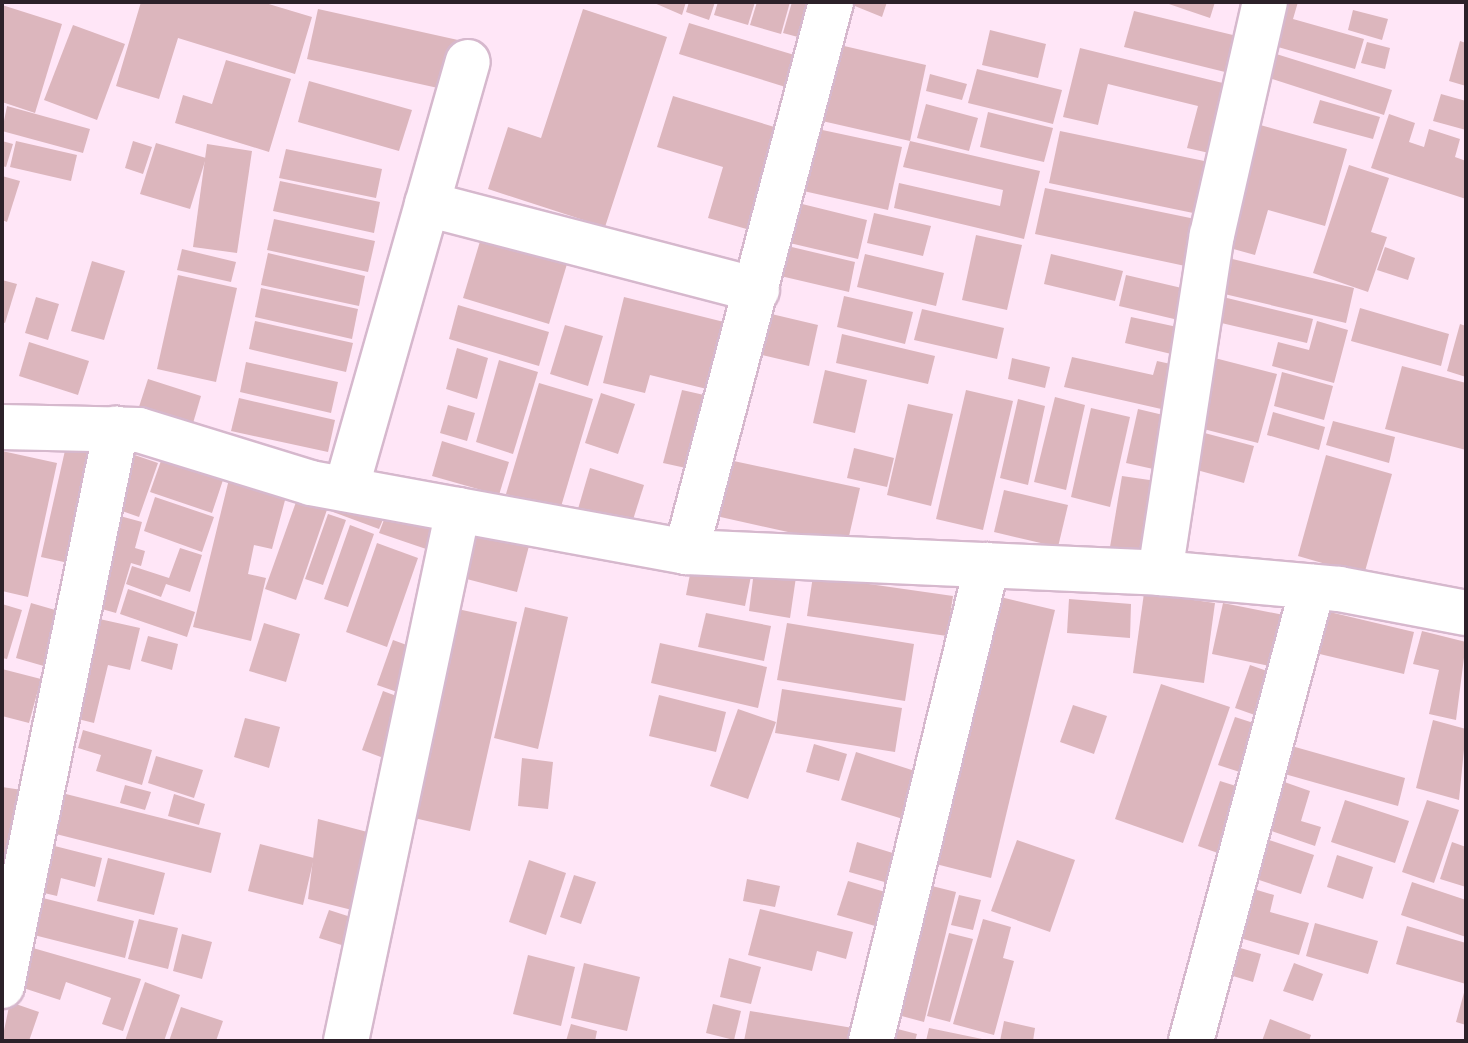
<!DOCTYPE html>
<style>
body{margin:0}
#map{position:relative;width:1468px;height:1043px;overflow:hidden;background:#ffe6f7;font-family:"IBM Plex Sans",sans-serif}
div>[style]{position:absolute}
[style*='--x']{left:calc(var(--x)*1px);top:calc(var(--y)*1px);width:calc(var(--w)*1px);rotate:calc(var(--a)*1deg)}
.building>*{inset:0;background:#dcb6bd}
.roads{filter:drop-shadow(2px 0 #d6b8cd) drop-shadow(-2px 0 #d6b8cd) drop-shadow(0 2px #d6b8cd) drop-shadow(0 -2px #d6b8cd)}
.minor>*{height:44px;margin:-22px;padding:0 22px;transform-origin:22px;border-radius:22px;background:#fff}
span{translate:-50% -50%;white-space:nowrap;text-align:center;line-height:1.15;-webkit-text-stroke:6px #ffe6f7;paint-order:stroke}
.frame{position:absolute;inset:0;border:4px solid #2c2129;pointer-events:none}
</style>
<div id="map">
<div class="building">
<i style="clip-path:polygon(141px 2px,262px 2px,312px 17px,295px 74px,178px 38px,159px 99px,116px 86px)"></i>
<i style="clip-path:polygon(652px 2px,686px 2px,682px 15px)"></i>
<i style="clip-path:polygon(689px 2px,715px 2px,709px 20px,686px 12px)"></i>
<i style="clip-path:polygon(718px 2px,755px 2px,748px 25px,714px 15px)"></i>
<i style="clip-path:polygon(757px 2px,790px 2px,781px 34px,750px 25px)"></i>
<i style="clip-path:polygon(792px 2px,821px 2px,809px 40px,783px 33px)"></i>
<i style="clip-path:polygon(845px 2px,887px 2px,882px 17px)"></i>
<i style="clip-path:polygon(1163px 2px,1215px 2px,1210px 18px)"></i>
<i style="clip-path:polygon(1270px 2px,1298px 2px,1293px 19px,1364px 39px,1355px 69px,1260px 42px)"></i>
<i style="clip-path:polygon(2px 5px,62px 24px,35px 113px,2px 102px)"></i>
<i style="clip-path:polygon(318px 9px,458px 40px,447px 90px,307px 59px)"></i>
<i style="clip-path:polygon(583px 9px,667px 37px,605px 227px,488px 189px,508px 127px,541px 138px)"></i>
<i style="clip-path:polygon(1353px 10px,1388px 19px,1382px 40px,1348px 30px)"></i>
<i style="clip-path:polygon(1134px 11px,1237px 36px,1229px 73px,1124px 47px)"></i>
<i style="clip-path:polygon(689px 23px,801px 57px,792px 89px,679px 54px)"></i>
<i style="clip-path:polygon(73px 25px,125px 44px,97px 120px,44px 100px)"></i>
<i style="clip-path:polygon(990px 30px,1046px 44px,1038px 78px,982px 65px)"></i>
<i style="clip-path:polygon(1460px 41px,1466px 43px,1466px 86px,1449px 81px)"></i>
<i style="clip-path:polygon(827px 42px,926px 65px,910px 141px,809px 118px)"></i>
<i style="clip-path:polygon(1367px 42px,1390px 48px,1385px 69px,1361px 63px)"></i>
<i style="clip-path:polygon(1080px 48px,1235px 86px,1218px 155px,1187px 148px,1198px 106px,1108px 84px,1098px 125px,1063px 117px)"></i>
<i style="clip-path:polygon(1273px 53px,1392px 90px,1384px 115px,1266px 77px)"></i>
<i style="clip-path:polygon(226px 60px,291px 79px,269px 152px,175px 123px,183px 95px,212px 104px)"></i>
<i style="clip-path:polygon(977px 69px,1062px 90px,1053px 124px,968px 103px)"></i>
<i style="clip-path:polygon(930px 74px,967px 84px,962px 100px,926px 91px)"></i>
<i style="clip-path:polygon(309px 81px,412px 110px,399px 151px,298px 122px)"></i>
<i style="clip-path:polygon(1441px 94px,1466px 101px,1466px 130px,1433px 121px)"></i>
<i style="clip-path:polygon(673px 96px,794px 133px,764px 234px,708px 218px,723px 167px,657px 147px)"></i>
<i style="clip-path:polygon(1320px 100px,1380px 117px,1373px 139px,1313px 123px)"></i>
<i style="clip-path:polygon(926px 104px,978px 118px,969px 151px,917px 138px)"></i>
<i style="clip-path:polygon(7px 106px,90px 129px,83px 153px,2px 131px)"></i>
<i style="clip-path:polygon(988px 112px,1053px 128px,1044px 162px,980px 147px)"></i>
<i style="clip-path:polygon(1389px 114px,1415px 123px,1409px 142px,1424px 147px,1429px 129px,1460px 139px,1455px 157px,1466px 161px,1466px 199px,1371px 168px)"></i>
<i style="clip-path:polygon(1253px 123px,1347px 149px,1325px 226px,1268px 210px,1255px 255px,1219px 245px)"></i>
<i style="clip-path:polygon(813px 128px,902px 147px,888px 210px,799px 190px)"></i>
<i style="clip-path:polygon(1060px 131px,1209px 162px,1198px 214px,1049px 183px)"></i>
<i style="clip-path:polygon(2px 141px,13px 144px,6px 167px,2px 166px)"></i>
<i style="clip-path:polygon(16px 141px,77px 155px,71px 181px,10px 167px)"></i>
<i style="clip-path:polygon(133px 141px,152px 147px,143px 174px,125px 168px)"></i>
<i style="clip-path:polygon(910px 141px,1040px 171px,1024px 239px,894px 208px,899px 183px,1000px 206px,1003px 190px,903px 167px)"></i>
<i style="clip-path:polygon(156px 143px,206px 158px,190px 209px,140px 194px)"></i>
<i style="clip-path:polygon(207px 144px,252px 151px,237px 253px,193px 247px)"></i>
<i style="clip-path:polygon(286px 149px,382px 169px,376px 198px,279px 178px)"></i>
<i style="clip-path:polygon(1349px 165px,1389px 178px,1371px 232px,1387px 237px,1368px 292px,1313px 273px)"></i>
<i style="clip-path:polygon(2px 176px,20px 181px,7px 222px,2px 220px)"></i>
<i style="clip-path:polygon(280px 181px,380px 202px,374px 233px,273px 211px)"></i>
<i style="clip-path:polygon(1045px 188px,1200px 220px,1190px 267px,1035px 234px)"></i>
<i style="clip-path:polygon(790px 201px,867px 220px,858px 259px,781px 241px)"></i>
<i style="clip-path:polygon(874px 213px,931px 226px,923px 256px,867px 243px)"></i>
<i style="clip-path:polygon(274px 219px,375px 241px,368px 272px,267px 250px)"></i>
<i style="clip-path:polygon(976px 235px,1022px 245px,1007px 310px,962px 300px)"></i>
<i style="clip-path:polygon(481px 238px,567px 264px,549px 324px,463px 298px)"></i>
<i style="clip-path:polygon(779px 244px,855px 262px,849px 292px,772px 274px)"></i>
<i style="clip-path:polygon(1385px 247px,1415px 258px,1408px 280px,1377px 270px)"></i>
<i style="clip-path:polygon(182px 249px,236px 262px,231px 282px,177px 270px)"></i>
<i style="clip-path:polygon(268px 253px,365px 276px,359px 306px,261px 285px)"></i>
<i style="clip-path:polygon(865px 254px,944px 273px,936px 306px,857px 287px)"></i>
<i style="clip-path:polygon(1051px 254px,1123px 271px,1115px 301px,1044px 284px)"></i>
<i style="clip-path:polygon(1224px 257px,1354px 288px,1346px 323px,1216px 292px)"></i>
<i style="clip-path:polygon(92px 261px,125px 271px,104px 340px,71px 331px)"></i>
<i style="clip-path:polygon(178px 275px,237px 288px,216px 382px,157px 369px)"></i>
<i style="clip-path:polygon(1126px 275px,1199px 292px,1191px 323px,1119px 306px)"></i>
<i style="clip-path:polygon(2px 280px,17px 284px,5px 323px,2px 322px)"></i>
<i style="clip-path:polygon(261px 288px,358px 309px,352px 339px,255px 317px)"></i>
<i style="clip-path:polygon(844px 296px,913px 312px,905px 344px,837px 327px)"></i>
<i style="clip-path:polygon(36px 297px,59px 304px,48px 340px,25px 333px)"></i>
<i style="clip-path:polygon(624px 297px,744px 327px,727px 394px,650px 375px,645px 393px,603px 383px)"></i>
<i style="clip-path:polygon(1223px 297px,1313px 319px,1307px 343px,1217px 322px)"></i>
<i style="clip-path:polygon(458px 305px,549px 332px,539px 366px,449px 339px)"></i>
<i style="clip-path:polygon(1360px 308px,1449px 334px,1441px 366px,1351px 341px)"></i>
<i style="clip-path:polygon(922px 309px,1004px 328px,997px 359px,914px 340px)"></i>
<i style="clip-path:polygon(763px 312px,818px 325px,809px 366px,754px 353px)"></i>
<i style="clip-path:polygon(1131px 317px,1191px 330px,1184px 357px,1125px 343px)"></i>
<i style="clip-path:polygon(255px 321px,353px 343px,346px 372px,249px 349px)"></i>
<i style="clip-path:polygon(1317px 321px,1348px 330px,1334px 383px,1272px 366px,1278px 342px,1309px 350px)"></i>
<i style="clip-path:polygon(1460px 324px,1466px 326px,1466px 377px,1447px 371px)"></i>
<i style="clip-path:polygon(565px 325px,603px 336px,588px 386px,550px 374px)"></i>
<i style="clip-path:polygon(842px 334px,935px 356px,928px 384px,836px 363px)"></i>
<i style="clip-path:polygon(29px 342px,89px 361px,78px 395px,19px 376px)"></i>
<i style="clip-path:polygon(457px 348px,488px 358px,477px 399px,446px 389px)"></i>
<i style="clip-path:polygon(1203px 355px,1277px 374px,1258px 443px,1184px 424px)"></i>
<i style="clip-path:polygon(1072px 357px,1153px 375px,1157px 361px,1189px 368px,1179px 413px,1064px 387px)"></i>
<i style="clip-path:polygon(1012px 358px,1050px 367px,1045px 388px,1008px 379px)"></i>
<i style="clip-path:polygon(499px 360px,538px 372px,513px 454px,476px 442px)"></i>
<i style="clip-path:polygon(246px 362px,338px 382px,331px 413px,240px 392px)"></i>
<i style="clip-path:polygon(1402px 366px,1466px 383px,1466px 450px,1385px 429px)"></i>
<i style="clip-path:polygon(825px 370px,867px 380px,855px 433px,813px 423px)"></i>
<i style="clip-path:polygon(1282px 372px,1333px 386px,1324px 420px,1274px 406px)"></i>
<i style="clip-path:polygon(148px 379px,201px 396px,191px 430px,137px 413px)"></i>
<i style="clip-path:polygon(539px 383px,593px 399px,560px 510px,506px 494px)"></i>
<i style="clip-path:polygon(682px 390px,722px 399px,704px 472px,663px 463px)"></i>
<i style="clip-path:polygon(966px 390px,1013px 401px,983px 530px,936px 519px)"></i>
<i style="clip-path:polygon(601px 393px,635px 404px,618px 454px,585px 443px)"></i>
<i style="clip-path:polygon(1055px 397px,1085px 405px,1066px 490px,1034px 482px)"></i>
<i style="clip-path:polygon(239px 398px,335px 420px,328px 452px,231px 431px)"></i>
<i style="clip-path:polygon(1018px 399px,1045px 406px,1028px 485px,1000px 478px)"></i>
<i style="clip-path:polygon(908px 404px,953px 414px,931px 506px,887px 495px)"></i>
<i style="clip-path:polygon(448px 405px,475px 413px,467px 441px,440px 433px)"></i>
<i style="clip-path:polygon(1091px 408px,1130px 417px,1110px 507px,1071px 497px)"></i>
<i style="clip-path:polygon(1138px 409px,1180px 419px,1167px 472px,1126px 463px)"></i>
<i style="clip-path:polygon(1273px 412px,1325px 427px,1319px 450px,1267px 435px)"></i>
<i style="clip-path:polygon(1333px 421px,1395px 437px,1389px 463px,1326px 445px)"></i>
<i style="clip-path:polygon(1197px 431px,1254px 446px,1244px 483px,1186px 467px)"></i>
<i style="clip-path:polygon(442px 441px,509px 462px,499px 495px,432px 476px)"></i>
<i style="clip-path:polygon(66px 446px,106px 455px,82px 566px,41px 557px)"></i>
<i style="clip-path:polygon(854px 448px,894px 458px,887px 487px,847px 478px)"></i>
<i style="clip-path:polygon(2px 451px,57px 463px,28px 597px,2px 591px)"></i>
<i style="clip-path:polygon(123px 451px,158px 463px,139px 517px,105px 505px)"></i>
<i style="clip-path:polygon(1326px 455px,1392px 474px,1364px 575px,1298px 556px)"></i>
<i style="clip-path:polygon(162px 458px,223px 480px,212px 513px,150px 492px)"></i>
<i style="clip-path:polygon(729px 460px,860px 488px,847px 545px,716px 516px)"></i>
<i style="clip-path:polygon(590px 468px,644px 485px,631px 526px,578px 509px)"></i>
<i style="clip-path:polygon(230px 475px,288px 489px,272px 549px,254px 545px,248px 574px,266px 578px,251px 641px,193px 627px)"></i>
<i style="clip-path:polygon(1122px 476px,1170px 483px,1158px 555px,1110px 547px)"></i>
<i style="clip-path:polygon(301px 488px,331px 498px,296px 600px,265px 589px)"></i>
<i style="clip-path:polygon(1004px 490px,1068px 505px,1058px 547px,994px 532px)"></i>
<i style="clip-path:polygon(340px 493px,387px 510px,379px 529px,333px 512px)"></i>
<i style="clip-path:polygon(155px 497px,214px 517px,202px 552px,144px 531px)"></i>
<i style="clip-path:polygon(391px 501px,443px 519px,432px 551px,379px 533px)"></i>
<i style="clip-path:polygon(109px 513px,142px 522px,135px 548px,145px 551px,141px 566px,131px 563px,116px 613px,84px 604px)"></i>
<i style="clip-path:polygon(328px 514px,346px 520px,323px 585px,305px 579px)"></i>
<i style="clip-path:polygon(350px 525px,374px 534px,348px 607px,324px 599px)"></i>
<i style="clip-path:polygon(473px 526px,530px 542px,517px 592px,459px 577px)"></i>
<i style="clip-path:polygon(377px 543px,418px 558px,387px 647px,346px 632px)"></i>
<i style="clip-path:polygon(180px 548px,202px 555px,190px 592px,166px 584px,161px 597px,126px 584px,132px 566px,169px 578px)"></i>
<i style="clip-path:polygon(692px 564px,751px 576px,745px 606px,686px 595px)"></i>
<i style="clip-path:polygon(754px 571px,796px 577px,790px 618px,749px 611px)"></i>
<i style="clip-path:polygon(813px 576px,953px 596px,947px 636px,807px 616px)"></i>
<i style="clip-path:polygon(128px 589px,195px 612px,187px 637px,120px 614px)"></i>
<i style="clip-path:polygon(984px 593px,1055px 610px,991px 878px,920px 860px)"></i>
<i style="clip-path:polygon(1144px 593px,1215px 603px,1204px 683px,1133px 673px)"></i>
<i style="clip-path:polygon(1069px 599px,1131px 604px,1130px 638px,1067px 633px)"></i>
<i style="clip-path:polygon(31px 603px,76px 616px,61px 671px,16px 658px)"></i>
<i style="clip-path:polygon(1223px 603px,1294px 617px,1284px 669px,1212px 654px)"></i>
<i style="clip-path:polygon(2px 604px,22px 610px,7px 659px,2px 658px)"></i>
<i style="clip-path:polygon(444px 606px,517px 622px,470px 831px,397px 814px)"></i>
<i style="clip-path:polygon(525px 607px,568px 617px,538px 749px,494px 738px)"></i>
<i style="clip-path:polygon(1317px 609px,1414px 632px,1404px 674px,1307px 651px)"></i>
<i style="clip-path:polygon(706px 613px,771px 626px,764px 661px,698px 647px)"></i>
<i style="clip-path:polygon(86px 616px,140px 628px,130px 670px,108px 665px,94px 723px,62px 715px)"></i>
<i style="clip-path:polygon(264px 623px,300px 634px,286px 682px,249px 671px)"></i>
<i style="clip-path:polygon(787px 623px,914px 644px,905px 701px,777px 680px)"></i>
<i style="clip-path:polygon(1422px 631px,1466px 642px,1456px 720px,1429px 714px,1439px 670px,1413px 664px)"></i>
<i style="clip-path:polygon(148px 636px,178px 644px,172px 670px,141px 661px)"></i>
<i style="clip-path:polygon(393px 640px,415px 648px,400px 693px,377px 685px)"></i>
<i style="clip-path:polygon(660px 643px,767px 667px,758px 708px,651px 683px)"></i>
<i style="clip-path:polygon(1250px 665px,1281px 676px,1266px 719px,1235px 708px)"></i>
<i style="clip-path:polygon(2px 669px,41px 679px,29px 723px,2px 716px)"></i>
<i style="clip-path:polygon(1161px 684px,1230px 707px,1183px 843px,1115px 819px)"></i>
<i style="clip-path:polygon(782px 689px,902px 708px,895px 752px,775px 733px)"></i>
<i style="clip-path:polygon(383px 691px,410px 701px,389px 760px,362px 750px)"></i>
<i style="clip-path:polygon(659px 695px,726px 712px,716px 752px,649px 736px)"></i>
<i style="clip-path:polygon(1073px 705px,1107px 716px,1094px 754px,1060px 742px)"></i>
<i style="clip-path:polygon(738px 709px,776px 722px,748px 799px,710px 786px)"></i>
<i style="clip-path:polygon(1235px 717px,1269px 728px,1252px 776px,1218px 765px)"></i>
<i style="clip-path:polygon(245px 718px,280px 727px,269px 768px,234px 757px)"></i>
<i style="clip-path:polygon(1433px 720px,1466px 729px,1459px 800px,1416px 788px)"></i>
<i style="clip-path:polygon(83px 730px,152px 750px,142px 785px,96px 771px,101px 755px,78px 748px)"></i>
<i style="clip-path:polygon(1281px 743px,1405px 778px,1398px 806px,1274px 771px)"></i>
<i style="clip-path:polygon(814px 744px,847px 754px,839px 781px,806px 772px)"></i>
<i style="clip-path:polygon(856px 752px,918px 772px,903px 819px,841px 800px)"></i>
<i style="clip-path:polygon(156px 756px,203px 770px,194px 798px,148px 783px)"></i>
<i style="clip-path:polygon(522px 758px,553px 762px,548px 809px,518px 806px)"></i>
<i style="clip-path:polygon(1273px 778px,1310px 791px,1301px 821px,1321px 827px,1315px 846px,1257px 826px)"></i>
<i style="clip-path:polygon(1220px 781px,1255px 792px,1232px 858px,1198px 846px)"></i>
<i style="clip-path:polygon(125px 785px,151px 792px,145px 810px,120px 803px)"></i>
<i style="clip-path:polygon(2px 787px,22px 790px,9px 877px,2px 876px)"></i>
<i style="clip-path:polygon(54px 791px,221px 833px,211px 873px,44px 831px)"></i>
<i style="clip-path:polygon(174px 794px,205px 804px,199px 825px,168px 816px)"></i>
<i style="clip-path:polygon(1345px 800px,1409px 821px,1395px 863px,1331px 842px)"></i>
<i style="clip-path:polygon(1427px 800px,1459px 810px,1434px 883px,1402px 872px)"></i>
<i style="clip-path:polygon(318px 819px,375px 834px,356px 911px,308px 899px)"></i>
<i style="clip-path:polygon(1257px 836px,1314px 855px,1301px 894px,1244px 875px)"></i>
<i style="clip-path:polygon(1017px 840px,1075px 860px,1050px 932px,991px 911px)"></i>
<i style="clip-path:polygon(39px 842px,102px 858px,95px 887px,61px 878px,57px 896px,27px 889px)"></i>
<i style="clip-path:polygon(857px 842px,896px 854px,888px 883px,849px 872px)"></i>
<i style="clip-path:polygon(1452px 842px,1466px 847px,1466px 887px,1440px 879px)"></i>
<i style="clip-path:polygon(260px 844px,314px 858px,303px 905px,248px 891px)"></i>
<i style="clip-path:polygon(1337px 855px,1373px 867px,1363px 899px,1327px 887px)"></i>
<i style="clip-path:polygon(108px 858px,165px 873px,154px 915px,97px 901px)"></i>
<i style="clip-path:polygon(529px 860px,566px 873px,546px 935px,509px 922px)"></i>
<i style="clip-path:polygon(574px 875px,596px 882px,581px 924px,560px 917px)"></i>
<i style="clip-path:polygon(747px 879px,780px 886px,775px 907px,743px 901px)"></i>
<i style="clip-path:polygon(848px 881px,892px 894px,882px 928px,837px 915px)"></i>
<i style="clip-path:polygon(916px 882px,956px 892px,924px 1022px,883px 1011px)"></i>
<i style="clip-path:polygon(1412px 882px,1466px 900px,1466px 937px,1401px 915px)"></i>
<i style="clip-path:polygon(1247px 887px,1274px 895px,1270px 912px,1309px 923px,1299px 955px,1233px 936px)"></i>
<i style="clip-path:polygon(31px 895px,134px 921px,125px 958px,22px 932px)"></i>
<i style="clip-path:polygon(959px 895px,981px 900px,973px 930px,951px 925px)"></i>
<i style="clip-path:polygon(760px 909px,853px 932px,846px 959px,817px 951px,812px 971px,748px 955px)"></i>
<i style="clip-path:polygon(329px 910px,357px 919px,348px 947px,319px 938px)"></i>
<i style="clip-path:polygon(139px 919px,178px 928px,168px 969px,128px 959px)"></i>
<i style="clip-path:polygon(983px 919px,1011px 927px,1003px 958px,1014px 961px,994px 1035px,953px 1024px)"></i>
<i style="clip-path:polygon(1315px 923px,1378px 941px,1368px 974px,1306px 956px)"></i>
<i style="clip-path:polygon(1407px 926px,1466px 943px,1466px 984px,1396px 964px)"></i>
<i style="clip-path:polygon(949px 933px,973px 939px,950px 1022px,927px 1016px)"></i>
<i style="clip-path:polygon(182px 934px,212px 942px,202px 979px,173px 971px)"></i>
<i style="clip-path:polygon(19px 944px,141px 979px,123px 1031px,102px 1024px,111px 998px,66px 982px,60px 1000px,5px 982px)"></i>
<i style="clip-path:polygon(1230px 945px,1261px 954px,1253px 982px,1223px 973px)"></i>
<i style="clip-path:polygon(528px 955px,575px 967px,561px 1026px,513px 1014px)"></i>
<i style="clip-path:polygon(729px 958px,761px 967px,751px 1004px,720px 997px)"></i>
<i style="clip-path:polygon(584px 963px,640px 977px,627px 1031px,571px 1018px)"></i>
<i style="clip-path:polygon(1294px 963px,1323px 974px,1313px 1001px,1283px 991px)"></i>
<i style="clip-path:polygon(145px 982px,180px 995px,164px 1041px,125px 1041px)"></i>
<i style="clip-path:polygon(1465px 989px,1466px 989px,1466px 1025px,1456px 1022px)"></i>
<i style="clip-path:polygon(10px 1002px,39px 1012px,29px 1041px,2px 1040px)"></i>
<i style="clip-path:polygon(713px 1004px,741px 1011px,734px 1040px,706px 1033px)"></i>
<i style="clip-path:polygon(181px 1007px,223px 1021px,216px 1041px,169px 1041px)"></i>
<i style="clip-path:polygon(750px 1011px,853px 1028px,851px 1041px,744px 1041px)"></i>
<i style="clip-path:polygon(1270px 1019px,1311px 1035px,1309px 1041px,1262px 1041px)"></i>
<i style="clip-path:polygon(1004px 1021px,1035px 1028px,1033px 1041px,1000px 1041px)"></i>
<i style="clip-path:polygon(571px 1024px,597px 1031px,595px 1041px,566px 1041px)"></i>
<i style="clip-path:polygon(878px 1024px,917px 1034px,915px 1041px,874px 1041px)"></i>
<i style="clip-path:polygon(929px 1028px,987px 1040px,987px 1041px,926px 1041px)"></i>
</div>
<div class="roads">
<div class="minor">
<i style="--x:427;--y:204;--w:341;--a:14.6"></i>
<i style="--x:2;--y:427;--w:137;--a:1.3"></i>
<i style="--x:139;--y:430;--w:180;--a:17.1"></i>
<i style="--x:311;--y:483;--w:381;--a:10.4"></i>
<i style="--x:686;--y:552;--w:474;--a:2.5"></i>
<i style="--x:1160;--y:573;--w:180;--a:5.1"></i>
<i style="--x:1339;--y:589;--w:129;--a:10.7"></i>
<i style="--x:346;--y:489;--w:444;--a:-74.1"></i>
<i style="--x:686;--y:552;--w:569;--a:-75.23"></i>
<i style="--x:1160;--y:573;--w:342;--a:-81.3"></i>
<i style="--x:1212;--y:235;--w:239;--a:-77.2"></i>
<i style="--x:2;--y:986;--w:569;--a:-78.43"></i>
<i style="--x:346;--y:1041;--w:543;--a:-78.09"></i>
<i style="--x:871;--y:1041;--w:490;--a:-76.3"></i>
<i style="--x:1191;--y:1041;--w:470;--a:-75"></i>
</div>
</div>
<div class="frame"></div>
</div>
